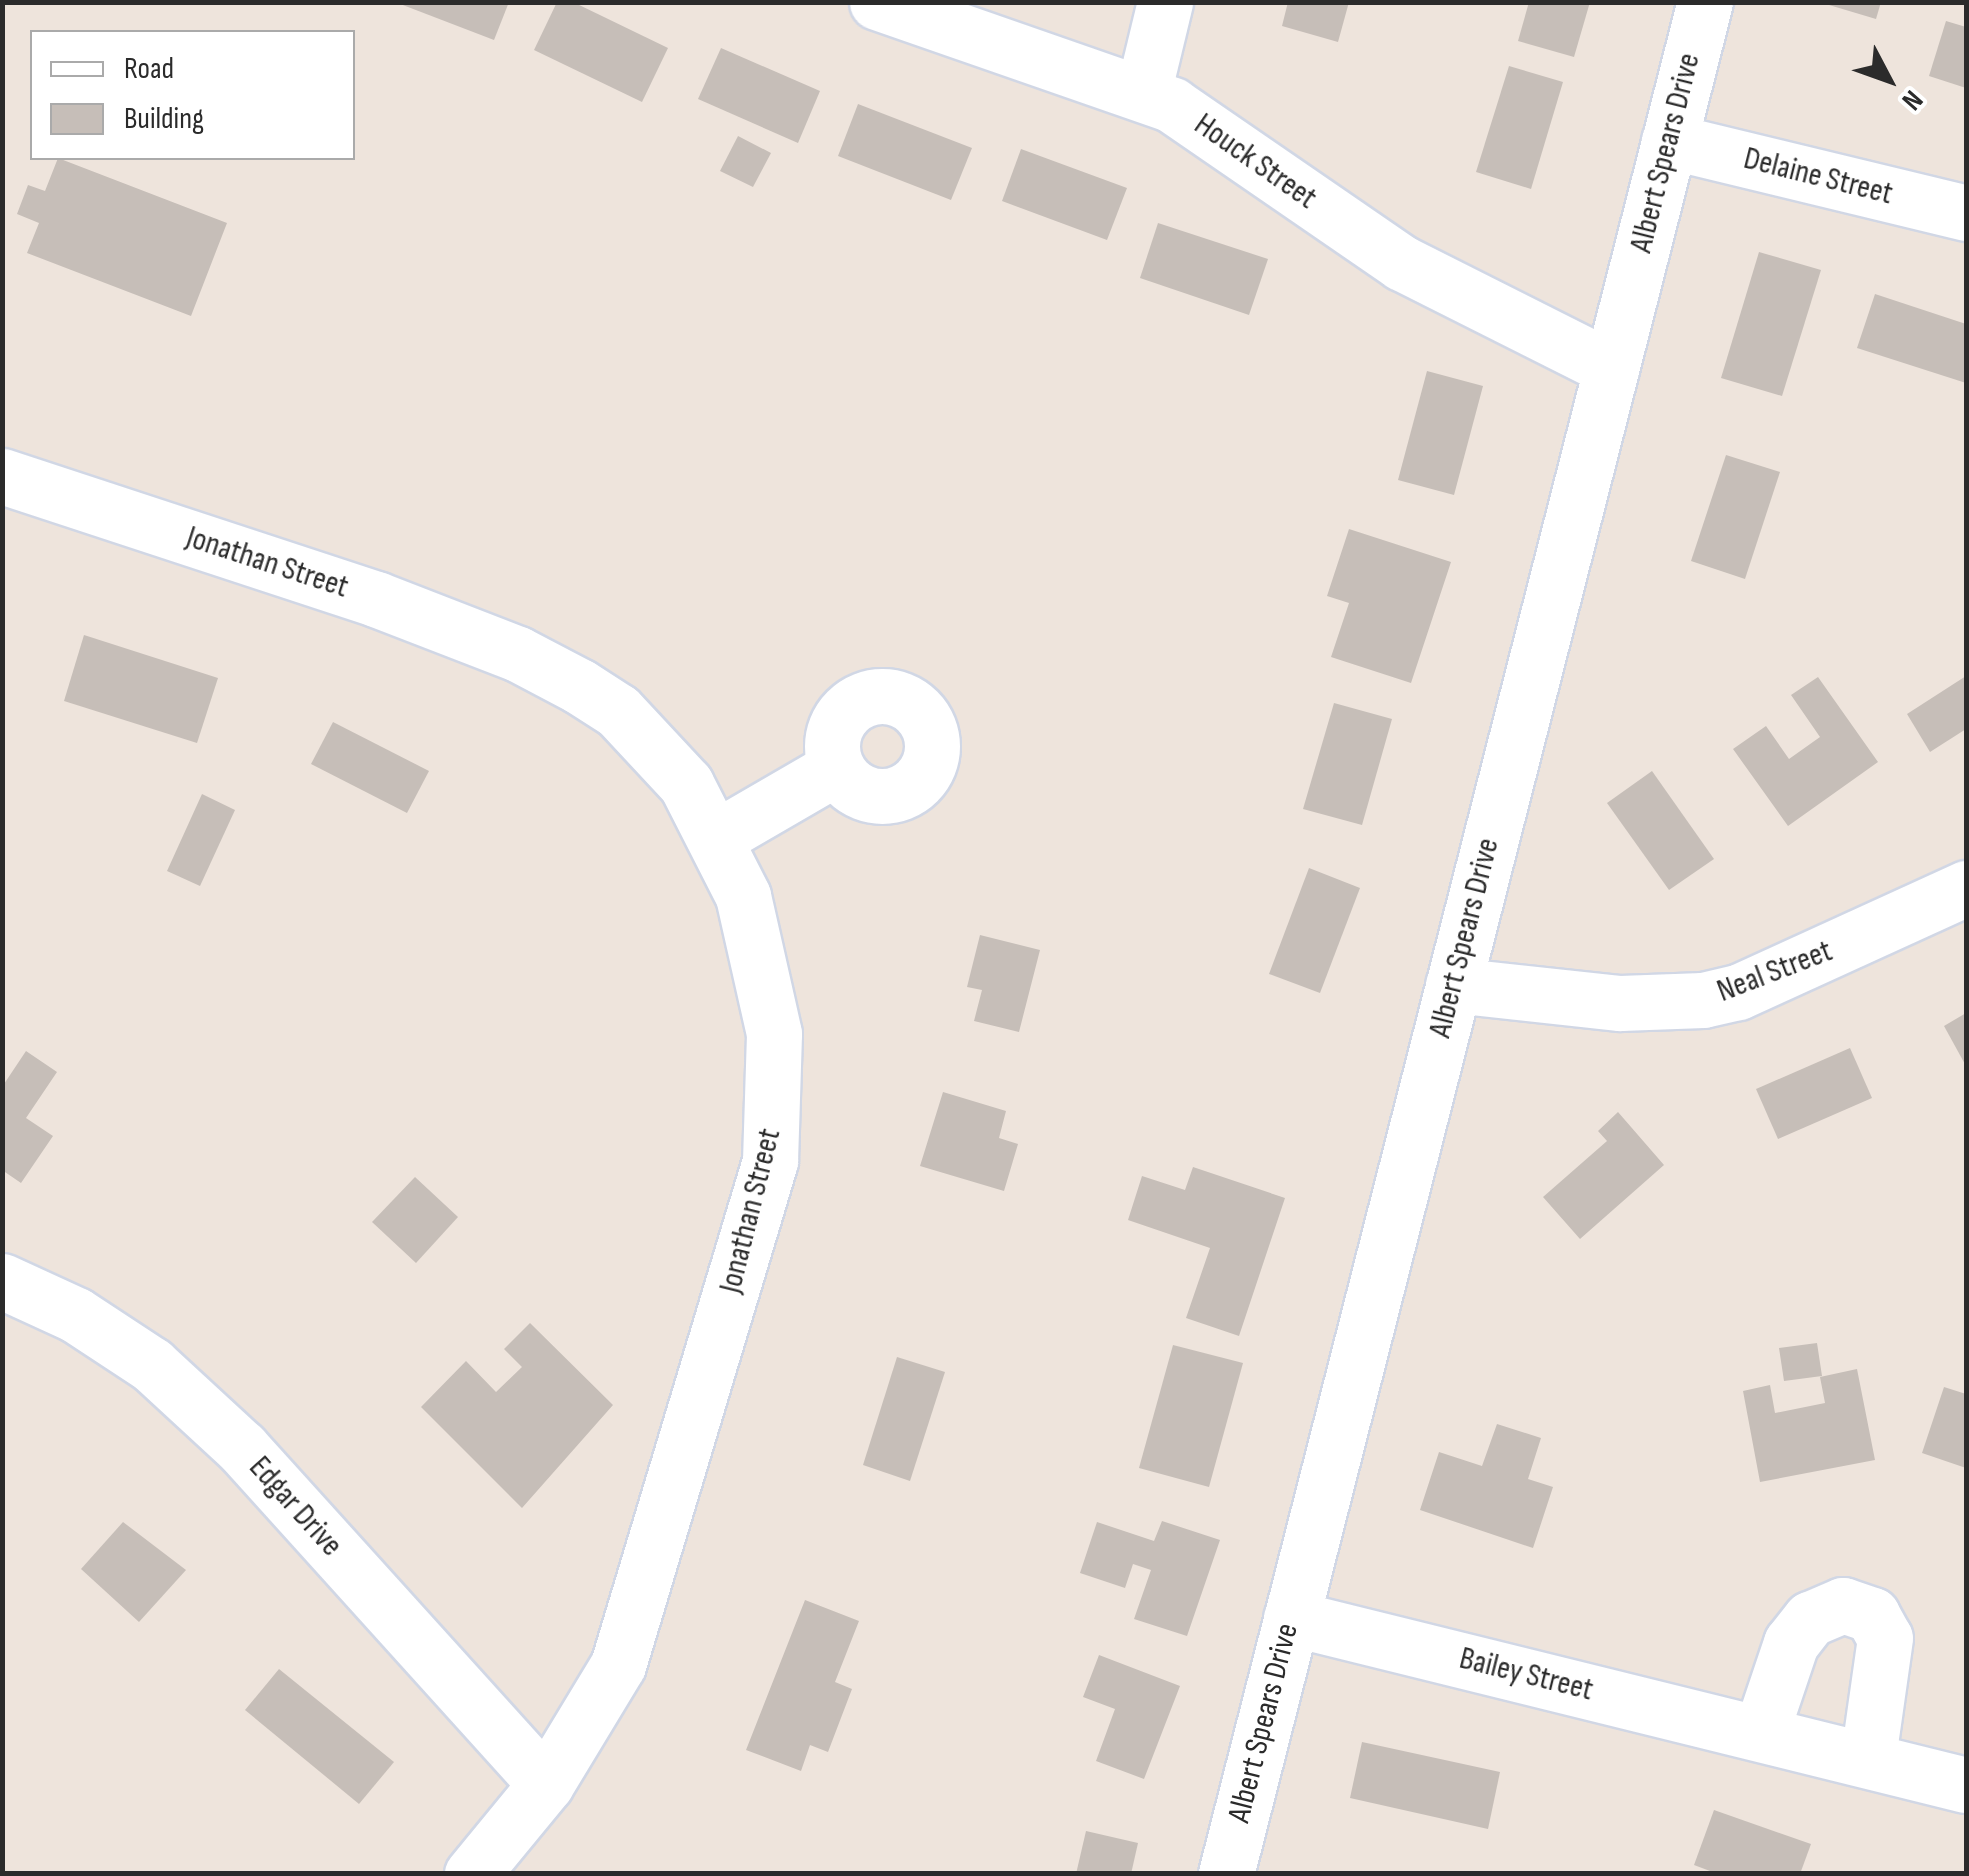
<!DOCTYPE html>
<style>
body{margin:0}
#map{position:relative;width:1969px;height:1876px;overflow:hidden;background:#eee4dc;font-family:"Sofia Sans Condensed",sans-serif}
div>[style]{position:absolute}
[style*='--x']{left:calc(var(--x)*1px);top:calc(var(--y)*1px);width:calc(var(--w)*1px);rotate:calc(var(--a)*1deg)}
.building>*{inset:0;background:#c6beb8}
.roads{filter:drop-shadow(2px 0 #d1d7e5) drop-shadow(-2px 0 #d1d7e5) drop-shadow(0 2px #d1d7e5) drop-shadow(0 -2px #d1d7e5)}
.minor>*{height:55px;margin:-27.5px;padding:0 27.5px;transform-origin:27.5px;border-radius:27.5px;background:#fff}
.minor>.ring{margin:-27.5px;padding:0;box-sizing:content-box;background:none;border:55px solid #fff;border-radius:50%}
span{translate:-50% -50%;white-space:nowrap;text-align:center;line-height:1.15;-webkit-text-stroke:10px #fff;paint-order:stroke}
.street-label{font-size:32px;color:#2b2b2b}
.frame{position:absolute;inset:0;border:5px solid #2b2b2b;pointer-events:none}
.legend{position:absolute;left:30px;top:30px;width:325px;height:130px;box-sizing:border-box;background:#fff;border:2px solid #aaa;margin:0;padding:12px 18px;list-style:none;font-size:30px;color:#2b2b2b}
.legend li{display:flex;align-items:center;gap:20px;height:50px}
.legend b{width:50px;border:2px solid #aaa}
.north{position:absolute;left:1839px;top:30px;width:100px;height:100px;-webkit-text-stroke:8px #fff;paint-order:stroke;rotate:131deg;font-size:28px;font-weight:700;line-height:40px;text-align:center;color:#2b2b2b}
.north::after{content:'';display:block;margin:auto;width:35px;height:45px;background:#2b2b2b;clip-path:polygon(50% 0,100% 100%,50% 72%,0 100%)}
</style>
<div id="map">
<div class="building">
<i style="clip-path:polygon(395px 2px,509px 2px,494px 40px)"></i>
<i style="clip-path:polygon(557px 2px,573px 2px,668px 48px,642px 102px,534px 50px)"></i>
<i style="clip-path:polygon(1288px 2px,1349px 2px,1338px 42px,1282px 26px)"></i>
<i style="clip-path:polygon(1529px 2px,1590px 2px,1574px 57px,1518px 41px)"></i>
<i style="clip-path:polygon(1819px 2px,1881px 2px,1876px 19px)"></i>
<i style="clip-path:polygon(1946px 21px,1966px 27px,1966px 88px,1929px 76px)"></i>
<i style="clip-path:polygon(721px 48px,820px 91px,798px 143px,698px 99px)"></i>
<i style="clip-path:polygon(1509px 66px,1563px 82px,1531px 189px,1476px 172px)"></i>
<i style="clip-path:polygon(858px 104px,972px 148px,951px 200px,838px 156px)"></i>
<i style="clip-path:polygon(738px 136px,771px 153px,753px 187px,720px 171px)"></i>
<i style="clip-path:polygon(1021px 149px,1127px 188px,1107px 240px,1002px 201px)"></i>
<i style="clip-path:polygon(58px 158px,227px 223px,191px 316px,27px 253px,39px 223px,17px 214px,28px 185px,45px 191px)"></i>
<i style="clip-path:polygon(1158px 223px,1268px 259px,1249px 315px,1140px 278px)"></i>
<i style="clip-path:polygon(1759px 252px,1821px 270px,1782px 396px,1721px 378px)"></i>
<i style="clip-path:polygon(1875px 294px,1966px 324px,1966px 383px,1857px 348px)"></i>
<i style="clip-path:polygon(1427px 371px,1483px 386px,1454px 495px,1398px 480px)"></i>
<i style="clip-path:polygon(1726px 455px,1780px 472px,1745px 579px,1691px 561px)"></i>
<i style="clip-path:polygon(1349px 529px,1451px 562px,1411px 683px,1331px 657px,1349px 603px,1327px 596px)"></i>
<i style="clip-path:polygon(84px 635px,218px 678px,197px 743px,64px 701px)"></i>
<i style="clip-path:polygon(1966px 676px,1966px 729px,1930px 752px,1907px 714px)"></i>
<i style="clip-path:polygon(1818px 677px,1878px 762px,1788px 826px,1733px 749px,1766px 726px,1789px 759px,1820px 737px,1791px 695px)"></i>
<i style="clip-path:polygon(1334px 703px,1392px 719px,1362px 825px,1303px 809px)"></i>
<i style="clip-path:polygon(333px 722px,429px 771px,407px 813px,311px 764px)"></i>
<i style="clip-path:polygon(1652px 771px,1714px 859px,1669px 890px,1607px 803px)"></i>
<i style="clip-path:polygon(202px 794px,235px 810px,200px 886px,167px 871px)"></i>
<i style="clip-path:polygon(1309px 868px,1360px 888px,1320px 993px,1269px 974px)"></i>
<i style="clip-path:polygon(980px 935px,1040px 950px,1019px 1032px,974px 1021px,982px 990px,967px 987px)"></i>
<i style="clip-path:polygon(1966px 1013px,1966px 1066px,1944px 1026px)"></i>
<i style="clip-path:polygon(1850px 1048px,1872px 1098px,1778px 1139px,1756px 1089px)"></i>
<i style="clip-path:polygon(26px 1051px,57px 1072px,26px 1118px,53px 1136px,21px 1183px,2px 1170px,2px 1087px)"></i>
<i style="clip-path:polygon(943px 1092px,1006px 1111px,999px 1138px,1018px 1144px,1004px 1191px,920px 1166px)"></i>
<i style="clip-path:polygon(1618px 1112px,1664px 1165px,1580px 1239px,1543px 1197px,1607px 1141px,1598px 1131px)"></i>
<i style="clip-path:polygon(1193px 1167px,1285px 1198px,1239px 1336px,1186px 1318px,1210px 1248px,1128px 1220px,1142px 1176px,1185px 1190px)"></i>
<i style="clip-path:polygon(415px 1177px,458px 1217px,416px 1263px,372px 1222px)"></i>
<i style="clip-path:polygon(530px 1323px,613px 1405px,522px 1508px,421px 1407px,466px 1361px,496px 1392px,522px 1367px,504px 1349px)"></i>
<i style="clip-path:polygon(1817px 1343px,1822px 1376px,1784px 1381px,1779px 1348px)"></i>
<i style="clip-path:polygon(1173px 1345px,1243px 1363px,1209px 1487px,1139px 1468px)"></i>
<i style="clip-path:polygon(897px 1357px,945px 1372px,910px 1481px,863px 1465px)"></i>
<i style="clip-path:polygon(1857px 1369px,1875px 1460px,1760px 1482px,1743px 1391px,1770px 1385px,1775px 1413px,1825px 1403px,1820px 1377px)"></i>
<i style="clip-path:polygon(1944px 1387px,1966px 1394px,1966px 1468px,1922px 1453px)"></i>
<i style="clip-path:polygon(1497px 1424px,1541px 1438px,1528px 1479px,1553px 1487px,1533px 1548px,1420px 1510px,1439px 1452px,1482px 1466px)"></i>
<i style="clip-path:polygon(1162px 1521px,1220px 1540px,1187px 1636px,1134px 1619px,1151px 1570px,1133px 1564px,1125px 1588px,1080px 1573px,1097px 1522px,1154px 1541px)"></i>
<i style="clip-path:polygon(123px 1522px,186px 1570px,139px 1622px,81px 1569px)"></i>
<i style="clip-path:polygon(805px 1600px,859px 1621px,835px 1682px,852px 1689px,828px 1752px,810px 1745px,801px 1771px,746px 1750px)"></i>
<i style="clip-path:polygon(1099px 1655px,1180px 1686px,1144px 1779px,1096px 1761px,1115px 1709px,1083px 1697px)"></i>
<i style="clip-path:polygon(279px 1669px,394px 1762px,359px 1804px,245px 1710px)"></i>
<i style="clip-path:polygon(1362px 1742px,1500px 1772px,1488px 1829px,1350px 1798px)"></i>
<i style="clip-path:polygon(1714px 1810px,1811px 1844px,1800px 1874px,1718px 1874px,1694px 1865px)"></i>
<i style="clip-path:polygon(1086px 1831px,1138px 1843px,1131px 1874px,1076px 1874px)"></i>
</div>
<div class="roads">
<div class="minor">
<i style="--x:877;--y:2;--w:312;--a:19.2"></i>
<i style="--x:1172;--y:105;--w:279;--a:34.5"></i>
<i style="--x:1402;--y:263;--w:234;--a:26.7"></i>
<i style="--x:1143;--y:93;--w:94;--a:-76.4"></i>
<i style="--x:1669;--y:141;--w:306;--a:13.6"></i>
<i style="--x:2;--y:476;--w:394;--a:18.2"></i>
<i style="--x:376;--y:599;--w:152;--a:21.2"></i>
<i style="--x:518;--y:654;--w:69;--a:27.7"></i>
<i style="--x:579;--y:686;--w:46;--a:32.7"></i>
<i style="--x:618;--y:711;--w:100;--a:47"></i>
<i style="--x:686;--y:784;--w:126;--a:63"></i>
<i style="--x:743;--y:896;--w:141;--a:77.3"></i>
<i style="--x:774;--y:1034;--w:127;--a:91.8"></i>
<i style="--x:770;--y:1161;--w:526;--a:106.78"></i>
<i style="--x:618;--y:1665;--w:139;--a:121.2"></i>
<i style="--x:546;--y:1784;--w:117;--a:129.4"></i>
<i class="ring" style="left:832px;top:696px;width:45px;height:45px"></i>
<i style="--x:717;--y:837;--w:138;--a:-30.1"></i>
<i style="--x:1453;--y:985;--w:168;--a:6.2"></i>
<i style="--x:1620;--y:1003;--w:83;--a:-2.1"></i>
<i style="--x:1703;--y:1000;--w:36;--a:-13"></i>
<i style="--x:1738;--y:992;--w:251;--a:-24.5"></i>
<i style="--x:2;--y:1281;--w:81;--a:24.7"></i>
<i style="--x:76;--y:1315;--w:91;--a:33.3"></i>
<i style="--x:152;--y:1365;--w:122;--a:42.7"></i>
<i style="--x:242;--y:1448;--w:453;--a:47.9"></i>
<i style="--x:1291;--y:1618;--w:695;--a:13.9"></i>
<i style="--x:1761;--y:1732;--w:94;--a:-71.4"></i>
<i style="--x:1791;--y:1643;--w:31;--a:-52"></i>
<i style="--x:1810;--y:1619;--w:36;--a:-23"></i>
<i style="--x:1843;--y:1605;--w:31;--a:19"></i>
<i style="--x:1872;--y:1615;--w:26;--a:61"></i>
<i style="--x:1885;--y:1638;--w:121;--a:98.1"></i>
<i style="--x:1226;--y:1874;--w:1932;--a:-75.65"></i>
</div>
</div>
<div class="street-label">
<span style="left:1666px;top:153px;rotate:-76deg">Albert Spears Drive</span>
<span style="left:1255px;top:162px;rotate:35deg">Houck Street</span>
<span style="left:1818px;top:177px;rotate:14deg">Delaine Street</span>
<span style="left:267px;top:563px;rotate:18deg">Jonathan Street</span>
<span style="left:1465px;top:938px;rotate:-76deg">Albert Spears Drive</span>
<span style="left:1775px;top:972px;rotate:-21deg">Neal Street</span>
<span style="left:751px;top:1211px;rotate:-76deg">Jonathan Street</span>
<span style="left:295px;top:1507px;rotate:48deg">Edgar Drive</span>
<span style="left:1526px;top:1675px;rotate:14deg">Bailey Street</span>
<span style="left:1264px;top:1723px;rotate:-76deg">Albert Spears Drive</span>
</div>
<div class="frame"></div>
<ul class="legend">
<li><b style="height:12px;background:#fff"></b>Road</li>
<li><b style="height:28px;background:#c6beb8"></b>Building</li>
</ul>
<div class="north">N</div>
</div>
